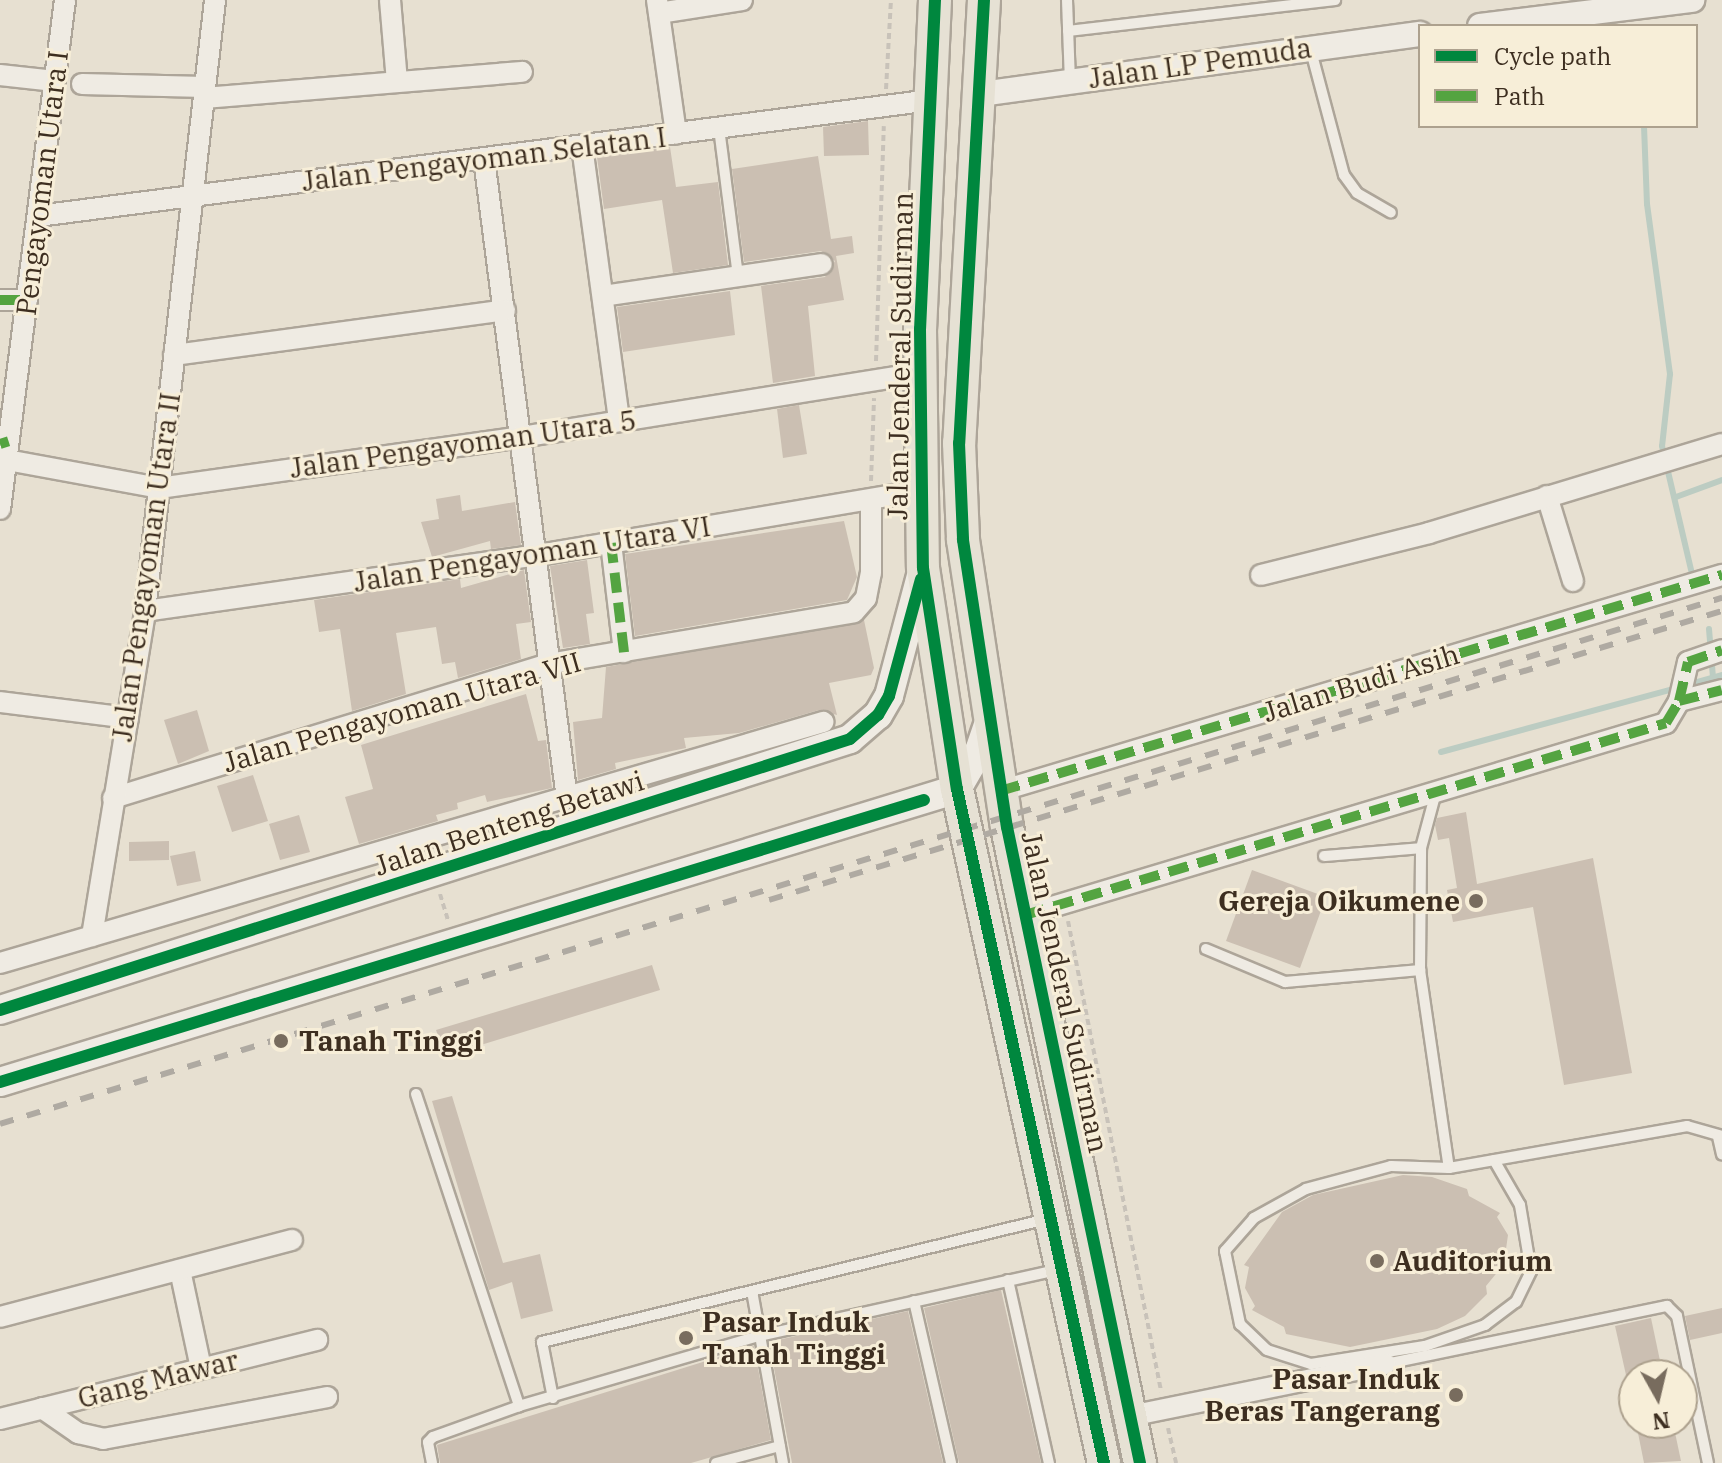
<!DOCTYPE html>
<style>
body{margin:0}
#map{position:relative;width:1722px;height:1463px;overflow:hidden;background:#e7e0d1;font-family:"IBM Plex Serif",serif}
div>[style]{position:absolute}
[style*='--x']{left:calc(var(--x)*1px);top:calc(var(--y)*1px);width:calc(var(--w)*1px);rotate:calc(var(--a)*1deg)}
.stream>*{height:6px;margin:-3px;padding:0 3px;transform-origin:3px;border-radius:3px;background:#bcccc2}
.building>*{inset:0;background:#cbbfb2}
.path>*{height:4px;margin-top:-2px;transform-origin:0;background:repeating-linear-gradient(90deg,#c8c2b9 0 6px,transparent 0 10px)}
.roads{filter:drop-shadow(2px 0 #ada599) drop-shadow(-2px 0 #ada599) drop-shadow(0 2px #ada599) drop-shadow(0 -2px #ada599)}
.service>*{height:10px;margin:-5px;padding:0 5px;transform-origin:5px;border-radius:5px;background:#efebe3}
.minor>*{height:20px;margin:-10px;padding:0 10px;transform-origin:10px;border-radius:10px;background:#efebe3}
.tertiary>*{height:24px;margin:-12px;padding:0 12px;transform-origin:12px;border-radius:12px;background:#efebe3}
.secondary>*{height:28px;margin:-14px;padding:0 14px;transform-origin:14px;border-radius:14px;background:#efebe3}
.primary>*{height:32px;margin:-16px;padding:0 16px;transform-origin:16px;border-radius:16px;background:#e6e1d4}
.rail>*{height:6px;margin-top:-3px;transform-origin:0;background:repeating-linear-gradient(90deg,#afaaa2 0 14px,transparent 0 28px)}
.quiet>*{height:10px;margin-top:-5px;transform-origin:0;background:repeating-linear-gradient(90deg,#54a441 0 20px,transparent 0 30px)}
.cycleway>*{height:12px;margin:-6px;padding:0 6px;transform-origin:6px;border-radius:6px;background:#00873e}
.dots>*{width:22px;height:22px;translate:-50% -50%;box-sizing:border-box;border:4px solid #f7eed8;border-radius:50%}
span{translate:-50% -50%;white-space:nowrap;text-align:center;line-height:1.15;-webkit-text-stroke:6px #f7eed8;paint-order:stroke}
.street-label{font-size:28px;color:#3d2e20}
.poi-label{font-size:28px;color:#3d2e20;font-weight:700}
.right{translate:-100% -50%;text-align:right}
.left{translate:0 -50%;text-align:left}
.legend{position:absolute;left:1418px;top:24px;width:280px;height:104px;box-sizing:border-box;background:#f7eed8;border:2px solid #ada18e;margin:0;padding:10px 14px;list-style:none;font-size:24px;color:#3d2e20}
.legend li{display:flex;align-items:center;gap:16px;height:40px}
.legend b{width:40px;border:2px solid #ada18e}
.north{position:absolute;left:1618px;top:1359px;width:80px;height:80px;box-sizing:border-box;background:#f7eed8;border:2px solid #ada18e;border-radius:50%;rotate:172deg;font-size:22px;font-weight:700;line-height:32px;text-align:center;color:#3d2e20}
.north::after{content:'';display:block;margin:auto;width:28px;height:36px;background:#786c5e;clip-path:polygon(50% 0,100% 100%,50% 72%,0 100%)}
</style>
<div id="map">
<div class="stream">
<i style="--x:1644;--y:126;--w:78;--a:87.8"></i>
<i style="--x:1647;--y:204;--w:172;--a:82.3"></i>
<i style="--x:1670;--y:374;--w:72;--a:96.3"></i>
<i style="--x:1662;--y:446;--w:136;--a:76.8"></i>
<i style="--x:1676;--y:497;--w:49;--a:-20.3"></i>
<i style="--x:1709;--y:629;--w:49;--a:85.3"></i>
<i style="--x:1687;--y:685;--w:36;--a:-16"></i>
<i style="--x:1441;--y:752;--w:244;--a:-15.2"></i>
</div>
<div class="building">
<i style="clip-path:polygon(868px 121px,869px 155px,824px 156px,823px 127px)"></i>
<i style="clip-path:polygon(670px 147px,676px 187px,718px 182px,728px 265px,673px 273px,662px 200px,604px 209px,597px 157px)"></i>
<i style="clip-path:polygon(818px 156px,831px 239px,852px 236px,854px 253px,836px 256px,844px 300px,808px 306px,815px 376px,773px 383px,761px 286px,825px 277px,835px 261px,821px 251px,744px 262px,732px 169px)"></i>
<i style="clip-path:polygon(730px 291px,735px 335px,623px 352px,617px 307px)"></i>
<i style="clip-path:polygon(799px 405px,807px 454px,783px 458px,777px 409px)"></i>
<i style="clip-path:polygon(460px 495px,462px 511px,515px 502px,521px 545px,491px 549px,490px 541px,432px 557px,421px 522px,439px 519px,436px 499px)"></i>
<i style="clip-path:polygon(844px 521px,857px 577px,847px 600px,635px 636px,625px 554px)"></i>
<i style="clip-path:polygon(587px 560px,594px 613px,586px 614px,590px 644px,563px 648px,550px 566px)"></i>
<i style="clip-path:polygon(524px 570px,531px 622px,516px 624px,521px 659px,458px 678px,455px 662px,442px 664px,436px 627px,396px 633px,406px 694px,352px 711px,340px 629px,319px 632px,314px 600px,460px 579px,461px 588px)"></i>
<i style="clip-path:polygon(864px 620px,874px 668px,871px 675px,829px 683px,837px 715px,819px 710px,739px 733px,684px 738px,686px 748px,615px 763px,616px 769px,578px 780px,573px 722px,602px 718px,606px 667px)"></i>
<i style="clip-path:polygon(526px 694px,538px 741px,546px 740px,552px 788px,487px 802px,485px 795px,457px 803px,458px 809px,436px 815px,438px 821px,359px 844px,345px 797px,373px 789px,361px 745px)"></i>
<i style="clip-path:polygon(197px 710px,209px 751px,178px 764px,164px 720px)"></i>
<i style="clip-path:polygon(253px 775px,268px 821px,232px 832px,217px 786px)"></i>
<i style="clip-path:polygon(1466px 812px,1477px 884px,1593px 858px,1632px 1073px,1564px 1085px,1533px 907px,1453px 922px,1447px 890px,1457px 888px,1449px 838px,1438px 840px,1435px 825px,1437px 818px)"></i>
<i style="clip-path:polygon(299px 815px,310px 852px,280px 860px,269px 824px)"></i>
<i style="clip-path:polygon(169px 841px,169px 860px,129px 861px,129px 842px)"></i>
<i style="clip-path:polygon(195px 851px,201px 881px,177px 886px,170px 856px)"></i>
<i style="clip-path:polygon(1252px 870px,1326px 897px,1300px 968px,1226px 941px)"></i>
<i style="clip-path:polygon(652px 965px,660px 990px,445px 1056px,436px 1030px)"></i>
<i style="clip-path:polygon(452px 1096px,503px 1263px,540px 1254px,553px 1311px,521px 1319px,512px 1282px,489px 1290px,432px 1101px)"></i>
<i style="clip-path:polygon(1403px 1175px,1432px 1177px,1467px 1189px,1469px 1196px,1500px 1213px,1497px 1217px,1508px 1235px,1505px 1256px,1509px 1258px,1486px 1286px,1487px 1294px,1465px 1316px,1437px 1329px,1350px 1347px,1286px 1334px,1284px 1327px,1252px 1310px,1255px 1306px,1245px 1288px,1249px 1267px,1244px 1265px,1282px 1212px,1313px 1195px)"></i>
<i style="clip-path:polygon(1001px 1290px,1041px 1463px,959px 1463px,924px 1308px)"></i>
<i style="clip-path:polygon(1722px 1308px,1722px 1333px,1690px 1340px,1685px 1316px)"></i>
<i style="clip-path:polygon(908px 1311px,943px 1463px,792px 1463px,769px 1342px)"></i>
<i style="clip-path:polygon(1651px 1318px,1663px 1375px,1626px 1375px,1615px 1326px)"></i>
<i style="clip-path:polygon(754px 1346px,771px 1440px,691px 1463px,440px 1463px,437px 1445px)"></i>
<i style="clip-path:polygon(1636px 1423px,1673px 1423px,1681px 1461px,1644px 1463px)"></i>
</div>
<div class="path">
<i style="--x:886;--y:89;--w:89;--a:-86.8"></i>
<i style="--x:876;--y:361;--w:235;--a:-88.1"></i>
<i style="--x:871;--y:481;--w:83;--a:-87.9"></i>
<i style="--x:440;--y:894;--w:27;--a:73"></i>
<i style="--x:1068;--y:921;--w:480;--a:78.8"></i>
<i style="--x:1168;--y:1428;--w:36;--a:77"></i>
</div>
<div class="roads">
<div class="service">
<i style="--x:1067;--y:0;--w:81;--a:87.9"></i>
<i style="--x:1068;--y:31;--w:269;--a:-6.6"></i>
<i style="--x:1311;--y:51;--w:128;--a:75.1"></i>
<i style="--x:1344;--y:175;--w:22;--a:54"></i>
<i style="--x:1357;--y:193;--w:39;--a:30"></i>
<i style="--x:719;--y:128;--w:149;--a:82.7"></i>
<i style="--x:1324;--y:856;--w:97;--a:-4.7"></i>
<i style="--x:1206;--y:949;--w:86;--a:22.7"></i>
<i style="--x:1285;--y:982;--w:136;--a:-5.1"></i>
<i style="--x:1420;--y:970;--w:122;--a:-89.5"></i>
<i style="--x:1421;--y:848;--w:58;--a:-75"></i>
<i style="--x:1420;--y:970;--w:200;--a:81.7"></i>
<i style="--x:1449;--y:1168;--w:58;--a:-178"></i>
<i style="--x:1391;--y:1166;--w:88;--a:164.9"></i>
<i style="--x:1306;--y:1189;--w:60;--a:150.9"></i>
<i style="--x:1254;--y:1218;--w:44;--a:131.3"></i>
<i style="--x:1225;--y:1251;--w:75;--a:78.4"></i>
<i style="--x:1240;--y:1324;--w:37;--a:44"></i>
<i style="--x:1267;--y:1350;--w:46;--a:17.7"></i>
<i style="--x:1311;--y:1364;--w:115;--a:-9"></i>
<i style="--x:1425;--y:1346;--w:64;--a:-19.3"></i>
<i style="--x:1485;--y:1325;--w:39;--a:-37"></i>
<i style="--x:1516;--y:1302;--w:34;--a:-64"></i>
<i style="--x:1531;--y:1271;--w:67;--a:-99.5"></i>
<i style="--x:1520;--y:1205;--w:52;--a:-120"></i>
<i style="--x:416;--y:1094;--w:329;--a:71.7"></i>
<i style="--x:1718;--y:1137;--w:18;--a:77"></i>
<i style="--x:1449;--y:1168;--w:242;--a:-10"></i>
<i style="--x:1687;--y:1126;--w:36;--a:16"></i>
<i style="--x:1008;--y:1280;--w:188;--a:77.4"></i>
<i style="--x:752;--y:1291;--w:175;--a:79.8"></i>
<i style="--x:914;--y:1301;--w:166;--a:77.1"></i>
<i style="--x:1386;--y:1364;--w:287;--a:-11.7"></i>
<i style="--x:1667;--y:1306;--w:14;--a:45"></i>
<i style="--x:1677;--y:1316;--w:150;--a:78.1"></i>
<i style="--x:553;--y:1398;--w:57;--a:-101.1"></i>
<i style="--x:542;--y:1342;--w:520;--a:-13.69"></i>
<i style="--x:432;--y:1463;--w:21;--a:-101"></i>
<i style="--x:428;--y:1442;--w:7;--a:-45"></i>
<i style="--x:433;--y:1437;--w:91;--a:-19.8"></i>
<i style="--x:519;--y:1406;--w:250;--a:-16.3"></i>
<i style="--x:759;--y:1336;--w:308;--a:-12.5"></i>
<i style="--x:716;--y:1463;--w:66;--a:-14.9"></i>
</div>
<div class="minor">
<i style="--x:390;--y:0;--w:82;--a:85.1"></i>
<i style="--x:657;--y:0;--w:135;--a:81.9"></i>
<i style="--x:659;--y:13;--w:84;--a:-8.9"></i>
<i style="--x:0;--y:75;--w:55;--a:6.2"></i>
<i style="--x:82;--y:84;--w:123;--a:1.4"></i>
<i style="--x:204;--y:98;--w:319;--a:-4.7"></i>
<i style="--x:582;--y:146;--w:277;--a:82.3"></i>
<i style="--x:484;--y:159;--w:645;--a:82.61"></i>
<i style="--x:38;--y:216;--w:901;--a:-7.4"></i>
<i style="--x:603;--y:296;--w:221;--a:-8.3"></i>
<i style="--x:0;--y:300;--w:27;--a:0"></i>
<i style="--x:174;--y:355;--w:334;--a:-7.7"></i>
<i style="--x:7;--y:460;--w:155;--a:10.4"></i>
<i style="--x:159;--y:488;--w:366;--a:-8"></i>
<i style="--x:521;--y:437;--w:403;--a:-9.1"></i>
<i style="--x:1547;--y:496;--w:89;--a:73"></i>
<i style="--x:0;--y:509;--w:513;--a:-82.72"></i>
<i style="--x:611;--y:543;--w:110;--a:83.2"></i>
<i style="--x:1261;--y:575;--w:173;--a:-14"></i>
<i style="--x:1429;--y:533;--w:306;--a:-16.9"></i>
<i style="--x:145;--y:611;--w:392;--a:-8.1"></i>
<i style="--x:533;--y:556;--w:391;--a:-9.6"></i>
<i style="--x:1679;--y:701;--w:44;--a:-14.3"></i>
<i style="--x:0;--y:702;--w:129;--a:7.1"></i>
<i style="--x:1000;--y:791;--w:754;--a:-16.66"></i>
<i style="--x:113;--y:798;--w:455;--a:-17.1"></i>
<i style="--x:548;--y:664;--w:310;--a:-9.6"></i>
<i style="--x:854;--y:612;--w:18;--a:-49"></i>
<i style="--x:866;--y:598;--w:25;--a:-79"></i>
<i style="--x:871;--y:573;--w:72;--a:-90"></i>
<i style="--x:1025;--y:915;--w:669;--a:-16.67"></i>
<i style="--x:1666;--y:723;--w:26;--a:-59"></i>
<i style="--x:1679;--y:701;--w:40;--a:-77"></i>
<i style="--x:1688;--y:662;--w:36;--a:-19"></i>
<i style="--x:92;--y:936;--w:329;--a:-80.7"></i>
<i style="--x:145;--y:611;--w:615;--a:-83.46"></i>
<i style="--x:0;--y:963;--w:858;--a:-16.32"></i>
<i style="--x:180;--y:1270;--w:100;--a:77.9"></i>
<i style="--x:0;--y:1317;--w:302;--a:-14.8"></i>
<i style="--x:42;--y:1408;--w:44;--a:34.8"></i>
<i style="--x:78;--y:1433;--w:26;--a:13"></i>
<i style="--x:103;--y:1439;--w:228;--a:-10.6"></i>
<i style="--x:1130;--y:1416;--w:261;--a:-11.5"></i>
<i style="--x:0;--y:1419;--w:327;--a:-14"></i>
</div>
<div class="tertiary">
<i style="--x:1480;--y:26;--w:214;--a:-7"></i>
<i style="--x:981;--y:94;--w:443;--a:-7.8"></i>
</div>
<div class="secondary">
<i style="--x:0;--y:1010;--w:892;--a:-17.68"></i>
<i style="--x:850;--y:739;--w:37;--a:-41"></i>
<i style="--x:878;--y:715;--w:22;--a:-60"></i>
<i style="--x:889;--y:696;--w:124;--a:-75.1"></i>
<i style="--x:0;--y:1082;--w:1001;--a:-17.02"></i>
<i style="--x:957;--y:789;--w:44;--a:-59.9"></i>
<i style="--x:979;--y:751;--w:34;--a:-71"></i>
</div>
<div class="primary">
<i style="--x:935;--y:0;--w:329;--a:92.6"></i>
<i style="--x:920;--y:329;--w:239;--a:89.3"></i>
<i style="--x:923;--y:568;--w:224;--a:81.3"></i>
<i style="--x:957;--y:789;--w:690;--a:77.7"></i>
<i style="--x:984;--y:0;--w:444;--a:93.2"></i>
<i style="--x:959;--y:443;--w:97;--a:87.6"></i>
<i style="--x:963;--y:540;--w:290;--a:81.3"></i>
<i style="--x:1007;--y:827;--w:650;--a:78.19"></i>
</div>
</div>
<div class="rail">
<i style="--x:769;--y:900;--w:996;--a:-16.87"></i>
<i style="--x:0;--y:1124;--w:1801;--a:-16.99"></i>
</div>
<div class="quiet">
<i style="--x:0;--y:300;--w:27;--a:0"></i>
<i style="--x:0;--y:444;--w:9;--a:-18"></i>
<i style="--x:611;--y:543;--w:110;--a:83.2"></i>
<i style="--x:1679;--y:701;--w:44;--a:-14.3"></i>
<i style="--x:1000;--y:791;--w:754;--a:-16.66"></i>
<i style="--x:1025;--y:915;--w:669;--a:-16.67"></i>
<i style="--x:1666;--y:723;--w:26;--a:-59"></i>
<i style="--x:1679;--y:701;--w:40;--a:-77"></i>
<i style="--x:1688;--y:662;--w:36;--a:-19"></i>
</div>
<div class="cycleway">
<i style="--x:935;--y:0;--w:329;--a:92.6"></i>
<i style="--x:920;--y:329;--w:239;--a:89.3"></i>
<i style="--x:923;--y:568;--w:224;--a:81.3"></i>
<i style="--x:957;--y:789;--w:690;--a:77.7"></i>
<i style="--x:984;--y:0;--w:444;--a:93.2"></i>
<i style="--x:959;--y:443;--w:97;--a:87.6"></i>
<i style="--x:963;--y:540;--w:290;--a:81.3"></i>
<i style="--x:1007;--y:827;--w:650;--a:78.19"></i>
<i style="--x:0;--y:1010;--w:892;--a:-17.68"></i>
<i style="--x:850;--y:739;--w:37;--a:-41"></i>
<i style="--x:878;--y:715;--w:22;--a:-60"></i>
<i style="--x:889;--y:696;--w:121;--a:-74.7"></i>
<i style="--x:0;--y:1082;--w:966;--a:-16.97"></i>
</div>
<div class="dots">
<i style="left:1476px;top:901px;background:#786c5e"></i>
<i style="left:281px;top:1041px;background:#786c5e"></i>
<i style="left:1377px;top:1261px;background:#786c5e"></i>
<i style="left:686px;top:1338px;background:#786c5e"></i>
<i style="left:1456px;top:1395px;background:#786c5e"></i>
</div>
<div class="street-label">
<span style="left:1200px;top:63px;rotate:-8deg">Jalan LP Pemuda</span>
<span style="left:484px;top:159px;rotate:-7deg">Jalan Pengayoman Selatan I</span>
<span style="left:42px;top:183px;rotate:-83deg">Pengayoman Utara I</span>
<span style="left:900px;top:356px;rotate:-89deg">Jalan Jenderal Sudirman</span>
<span style="left:463px;top:444px;rotate:-8deg">Jalan Pengayoman Utara 5</span>
<span style="left:532px;top:554px;rotate:-9deg">Jalan Pengayoman Utara VI</span>
<span style="left:146px;top:567px;rotate:-82deg">Jalan Pengayoman Utara II</span>
<span style="left:1361px;top:683px;rotate:-17deg">Jalan Budi Asih</span>
<span style="left:402px;top:712px;rotate:-16deg">Jalan Pengayoman Utara VII</span>
<span style="left:509px;top:823px;rotate:-18deg">Jalan Benteng Betawi</span>
<span style="left:1065px;top:992px;rotate:78deg">Jalan Jenderal Sudirman</span>
<span style="left:158px;top:1379px;rotate:-14deg">Gang Mawar</span>
</div>
<div class="poi-label">
<span class="right" style="left:1460px;top:901px">Gereja Oikumene</span>
<span class="left" style="left:299px;top:1041px">Tanah Tinggi</span>
<span class="left" style="left:1393px;top:1261px">Auditorium</span>
<span class="left" style="left:702px;top:1338px">Pasar Induk<br>Tanah Tinggi</span>
<span class="right" style="left:1440px;top:1395px">Pasar Induk<br>Beras Tangerang</span>
</div>
<ul class="legend">
<li><b style="height:10px;background:#00873e"></b>Cycle path</li>
<li><b style="height:10px;background:#54a441"></b>Path</li>
</ul>
<div class="north">N</div>
</div>
